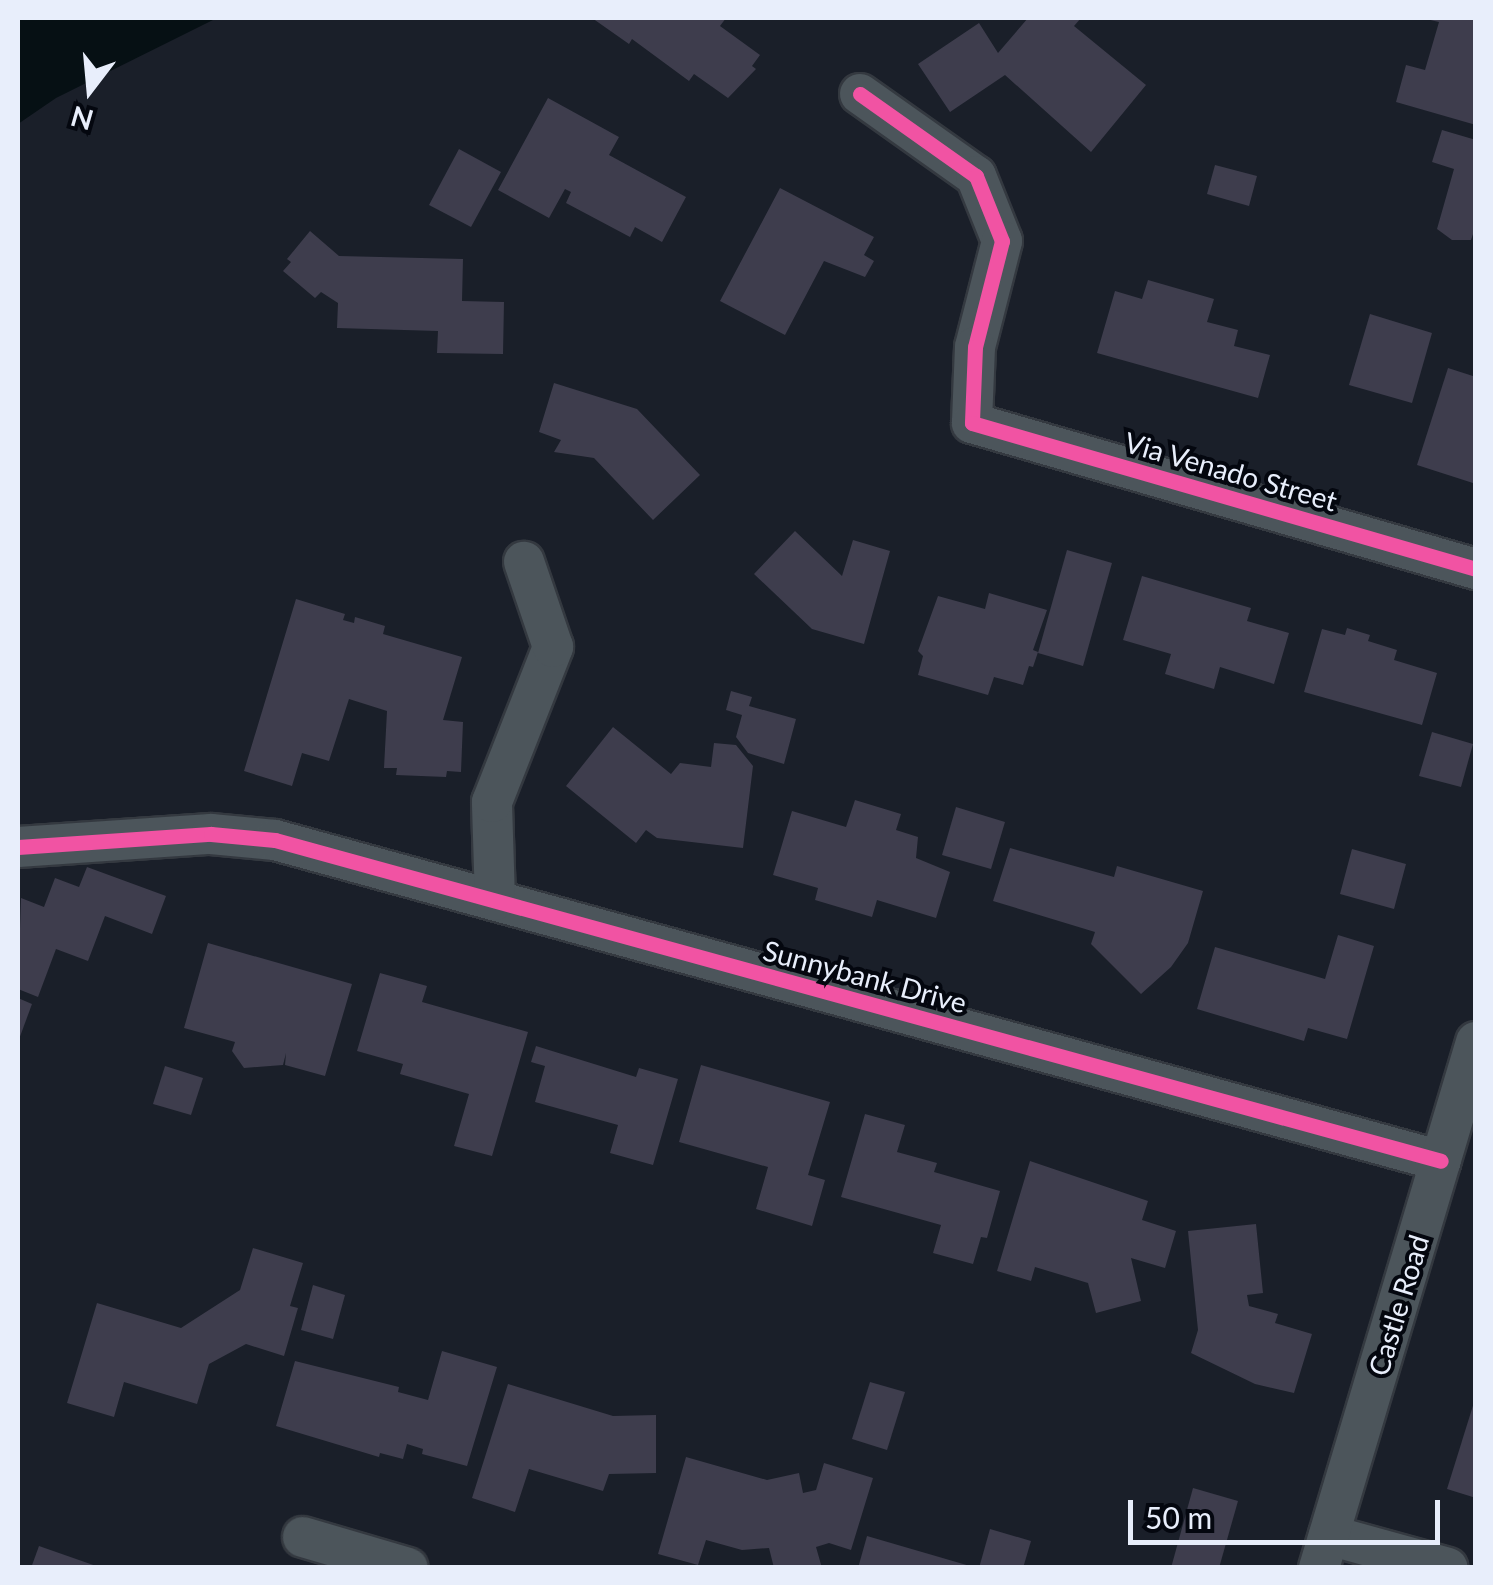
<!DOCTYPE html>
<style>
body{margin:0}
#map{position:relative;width:1493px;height:1585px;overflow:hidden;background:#1a1f29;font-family:Lato,sans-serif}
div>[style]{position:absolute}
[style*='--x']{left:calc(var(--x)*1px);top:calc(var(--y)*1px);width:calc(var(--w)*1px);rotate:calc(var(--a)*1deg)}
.water>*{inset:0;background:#061014}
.building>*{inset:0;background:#3e3d4d}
.roads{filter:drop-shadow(2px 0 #343940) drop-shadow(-2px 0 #343940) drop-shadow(0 2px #343940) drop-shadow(0 -2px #343940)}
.minor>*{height:40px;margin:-20px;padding:0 20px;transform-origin:20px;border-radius:20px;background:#4c555b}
.cycleway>*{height:15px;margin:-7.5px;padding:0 7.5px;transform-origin:7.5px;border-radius:7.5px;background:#f153a3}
span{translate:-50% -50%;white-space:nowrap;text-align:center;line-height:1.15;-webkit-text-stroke:8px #04070f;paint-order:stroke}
.street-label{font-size:28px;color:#e8eefb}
.frame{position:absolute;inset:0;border:20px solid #e8eefb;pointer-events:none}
.north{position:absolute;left:40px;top:40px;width:100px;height:100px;-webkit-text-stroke:8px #04070f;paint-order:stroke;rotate:196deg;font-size:28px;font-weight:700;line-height:40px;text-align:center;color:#e8eefb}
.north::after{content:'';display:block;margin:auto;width:35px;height:45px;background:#e8eefb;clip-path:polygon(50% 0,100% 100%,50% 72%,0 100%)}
.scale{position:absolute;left:1128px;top:1500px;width:312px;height:45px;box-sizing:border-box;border:5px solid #e8eefb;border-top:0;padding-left:12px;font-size:30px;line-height:35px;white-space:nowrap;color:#e8eefb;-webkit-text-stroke:8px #04070f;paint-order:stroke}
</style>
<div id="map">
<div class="water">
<i style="clip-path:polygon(18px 18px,217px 18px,56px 98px,18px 124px)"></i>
</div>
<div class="building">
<i style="clip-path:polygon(592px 18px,726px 18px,720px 26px,760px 55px,752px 66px,756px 69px,728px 98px,694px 74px,689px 81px,632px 39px,629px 44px)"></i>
<i style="clip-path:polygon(1028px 18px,1081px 18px,1074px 26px,1146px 85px,1091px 152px,1005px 75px,950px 112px,918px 64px,979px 23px,998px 53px)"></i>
<i style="clip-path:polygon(1426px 19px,1476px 18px,1476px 125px,1396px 102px,1406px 65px,1425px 70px,1439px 22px)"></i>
<i style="clip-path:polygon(548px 98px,619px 137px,609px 155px,686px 197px,662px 242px,635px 227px,630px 237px,566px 203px,571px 192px,565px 189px,549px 218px,498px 190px)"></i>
<i style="clip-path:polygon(1442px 130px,1476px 140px,1476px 225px,1471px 240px,1452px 240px,1437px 229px,1454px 169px,1432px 162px)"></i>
<i style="clip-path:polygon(459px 149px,501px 172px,471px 227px,429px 205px)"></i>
<i style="clip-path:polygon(1215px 165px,1257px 176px,1249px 206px,1207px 194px)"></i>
<i style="clip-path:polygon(780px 188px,874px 237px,864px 255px,874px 261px,865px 277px,824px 261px,785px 335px,720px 301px)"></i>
<i style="clip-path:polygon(310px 231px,339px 256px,463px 259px,462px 301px,504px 302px,503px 354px,437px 353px,438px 331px,337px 328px,338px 303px,321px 292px,315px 298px,283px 271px,291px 262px,287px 259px)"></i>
<i style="clip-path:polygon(1148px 280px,1214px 299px,1207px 322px,1238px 330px,1234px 346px,1270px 355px,1258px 398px,1097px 353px,1115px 291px,1142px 299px)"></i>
<i style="clip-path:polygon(1370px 314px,1432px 333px,1412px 403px,1349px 385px)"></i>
<i style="clip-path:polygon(1448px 368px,1476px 377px,1476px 484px,1417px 465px)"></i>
<i style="clip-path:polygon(554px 383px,637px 409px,700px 475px,653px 520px,594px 458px,554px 452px,561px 440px,539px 432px)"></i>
<i style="clip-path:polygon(795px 531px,842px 576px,853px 540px,890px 551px,864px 644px,812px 629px,754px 574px)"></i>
<i style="clip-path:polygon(1067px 550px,1112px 563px,1083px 666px,1038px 653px)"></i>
<i style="clip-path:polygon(1142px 576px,1251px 608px,1247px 621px,1289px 633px,1274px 684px,1220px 667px,1214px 689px,1165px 674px,1171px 654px,1123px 640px)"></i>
<i style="clip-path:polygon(989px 593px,1047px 610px,1033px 650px,1038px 652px,1033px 667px,1029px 666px,1023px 685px,994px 677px,988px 695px,918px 675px,923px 656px,918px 651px,938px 596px,985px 609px)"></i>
<i style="clip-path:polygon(296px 599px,345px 614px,343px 620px,354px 623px,355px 617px,385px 626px,383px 634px,462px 657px,443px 720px,463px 722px,461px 772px,447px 771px,446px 777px,396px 775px,397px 768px,384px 768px,387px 711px,349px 699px,329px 761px,302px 753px,292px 786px,244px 771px)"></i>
<i style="clip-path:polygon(1347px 628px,1370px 635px,1368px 641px,1397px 650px,1394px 660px,1437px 673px,1422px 725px,1304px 692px,1322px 629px,1345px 635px)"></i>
<i style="clip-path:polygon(731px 691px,752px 697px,749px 706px,796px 719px,784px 764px,748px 753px,736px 737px,742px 715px,726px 710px)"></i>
<i style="clip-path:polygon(613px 727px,671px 774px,680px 763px,711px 767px,714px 743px,736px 745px,753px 766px,743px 848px,657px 838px,646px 830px,636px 843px,566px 786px)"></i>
<i style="clip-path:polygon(1432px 732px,1473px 744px,1461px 787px,1419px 776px)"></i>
<i style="clip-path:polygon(855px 800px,901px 814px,896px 830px,918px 837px,916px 858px,950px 872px,936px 918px,877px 900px,872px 917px,815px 900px,818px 888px,773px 875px,792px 811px,846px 827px)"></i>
<i style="clip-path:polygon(956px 807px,1005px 822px,991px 869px,942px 855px)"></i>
<i style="clip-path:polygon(1010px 848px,1114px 877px,1117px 866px,1203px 891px,1188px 943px,1171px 967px,1141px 994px,1091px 944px,1095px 932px,993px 901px)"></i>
<i style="clip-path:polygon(1352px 849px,1406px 864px,1394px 909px,1340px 894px)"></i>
<i style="clip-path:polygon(87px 867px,166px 896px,152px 934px,105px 916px,88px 961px,56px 949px,38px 997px,18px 989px,21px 898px,44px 907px,55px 878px,79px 887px)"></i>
<i style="clip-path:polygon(1338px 935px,1374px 946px,1347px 1039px,1308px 1028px,1304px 1041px,1197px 1009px,1215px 947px,1325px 979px)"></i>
<i style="clip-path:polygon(208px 943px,352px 984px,325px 1076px,285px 1065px,286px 1053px,283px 1065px,244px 1068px,232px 1051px,235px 1042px,184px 1028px)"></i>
<i style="clip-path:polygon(380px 973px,427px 986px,422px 1002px,528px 1032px,492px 1156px,454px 1146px,469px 1094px,400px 1074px,403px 1064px,357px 1051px)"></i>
<i style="clip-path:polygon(18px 998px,32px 1004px,18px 1042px)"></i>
<i style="clip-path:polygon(536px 1046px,636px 1077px,639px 1068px,678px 1079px,653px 1165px,610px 1153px,618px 1125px,535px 1102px,545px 1066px,531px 1062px)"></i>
<i style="clip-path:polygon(701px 1065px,830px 1102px,808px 1175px,825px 1180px,812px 1226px,756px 1209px,768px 1167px,679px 1142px)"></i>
<i style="clip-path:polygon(165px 1066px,203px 1078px,191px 1115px,153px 1104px)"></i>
<i style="clip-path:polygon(865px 1114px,905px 1125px,897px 1152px,937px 1163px,934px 1172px,1000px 1191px,987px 1238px,981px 1237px,973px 1264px,933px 1253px,941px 1225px,841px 1197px)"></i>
<i style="clip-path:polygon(1030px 1161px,1148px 1201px,1142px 1220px,1176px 1231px,1165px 1268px,1131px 1258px,1141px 1301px,1096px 1313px,1088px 1283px,1035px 1267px,1031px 1281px,997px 1271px)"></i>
<i style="clip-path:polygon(1256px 1224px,1263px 1293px,1247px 1295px,1249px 1306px,1278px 1314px,1275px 1323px,1312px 1334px,1294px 1393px,1255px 1384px,1191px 1353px,1198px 1330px,1188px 1231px)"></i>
<i style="clip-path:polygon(253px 1248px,303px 1263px,290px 1306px,298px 1308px,284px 1356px,246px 1344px,209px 1364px,197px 1404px,124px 1382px,114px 1417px,67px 1403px,97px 1303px,181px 1328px,240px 1290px)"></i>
<i style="clip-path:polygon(313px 1285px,345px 1295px,333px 1339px,301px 1330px)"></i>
<i style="clip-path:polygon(442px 1351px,497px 1367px,467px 1466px,422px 1454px,423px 1449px,407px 1444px,403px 1459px,380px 1453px,379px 1457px,276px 1426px,295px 1361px,399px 1387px,398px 1392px,428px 1400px)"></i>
<i style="clip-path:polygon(870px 1382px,905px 1392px,887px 1450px,852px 1439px)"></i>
<i style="clip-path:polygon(508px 1384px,613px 1416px,656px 1415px,656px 1473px,609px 1474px,603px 1491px,529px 1469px,515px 1512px,472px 1498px)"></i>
<i style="clip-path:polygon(1476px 1396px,1476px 1498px,1447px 1489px)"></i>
<i style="clip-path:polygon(686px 1457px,767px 1480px,799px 1473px,803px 1493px,816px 1490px,824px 1463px,873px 1478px,851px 1550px,829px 1543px,816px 1547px,822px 1568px,774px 1568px,769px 1548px,742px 1550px,706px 1540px,698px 1565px,658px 1554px)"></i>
<i style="clip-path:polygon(1193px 1488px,1238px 1501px,1219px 1568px,1171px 1568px)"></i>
<i style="clip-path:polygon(990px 1529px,1031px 1541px,1023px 1568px,979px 1568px)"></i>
<i style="clip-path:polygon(867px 1536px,970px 1566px,970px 1568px,858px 1568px)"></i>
<i style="clip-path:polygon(39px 1546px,99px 1567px,99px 1568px,31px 1568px)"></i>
</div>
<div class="roads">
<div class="minor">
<i style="--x:860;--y:94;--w:142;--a:35.3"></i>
<i style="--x:976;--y:176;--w:70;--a:68.2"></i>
<i style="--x:1002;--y:241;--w:109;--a:104.3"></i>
<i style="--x:975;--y:347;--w:76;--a:92.3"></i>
<i style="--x:972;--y:423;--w:525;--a:16.16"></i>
<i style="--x:18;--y:847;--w:193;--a:-3.9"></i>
<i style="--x:211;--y:834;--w:64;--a:5.4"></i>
<i style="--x:275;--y:840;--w:1209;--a:15.39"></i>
<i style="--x:495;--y:900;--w:98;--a:-91.8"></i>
<i style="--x:492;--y:802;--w:167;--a:-68.5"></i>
<i style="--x:553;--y:647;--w:90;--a:-108.8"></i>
<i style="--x:1329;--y:1535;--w:123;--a:15.5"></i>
<i style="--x:303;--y:1537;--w:109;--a:16.4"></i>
<i style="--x:1319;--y:1568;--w:549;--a:-73.38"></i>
</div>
</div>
<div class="cycleway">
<i style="--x:860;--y:94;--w:142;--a:35.3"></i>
<i style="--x:976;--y:176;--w:70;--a:68.2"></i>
<i style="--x:1002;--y:241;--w:109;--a:104.3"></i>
<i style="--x:975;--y:347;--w:76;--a:92.3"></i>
<i style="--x:972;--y:423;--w:525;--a:16.16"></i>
<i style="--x:18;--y:847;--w:193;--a:-3.9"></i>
<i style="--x:211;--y:834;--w:64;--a:5.4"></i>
<i style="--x:275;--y:840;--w:1209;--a:15.39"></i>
</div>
<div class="street-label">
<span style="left:1231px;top:471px;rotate:16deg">Via Venado Street</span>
<span style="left:865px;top:976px;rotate:15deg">Sunnybank Drive</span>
<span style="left:1398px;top:1305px;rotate:-73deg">Castle Road</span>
</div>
<div class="frame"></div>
<div class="north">N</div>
<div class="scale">50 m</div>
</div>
